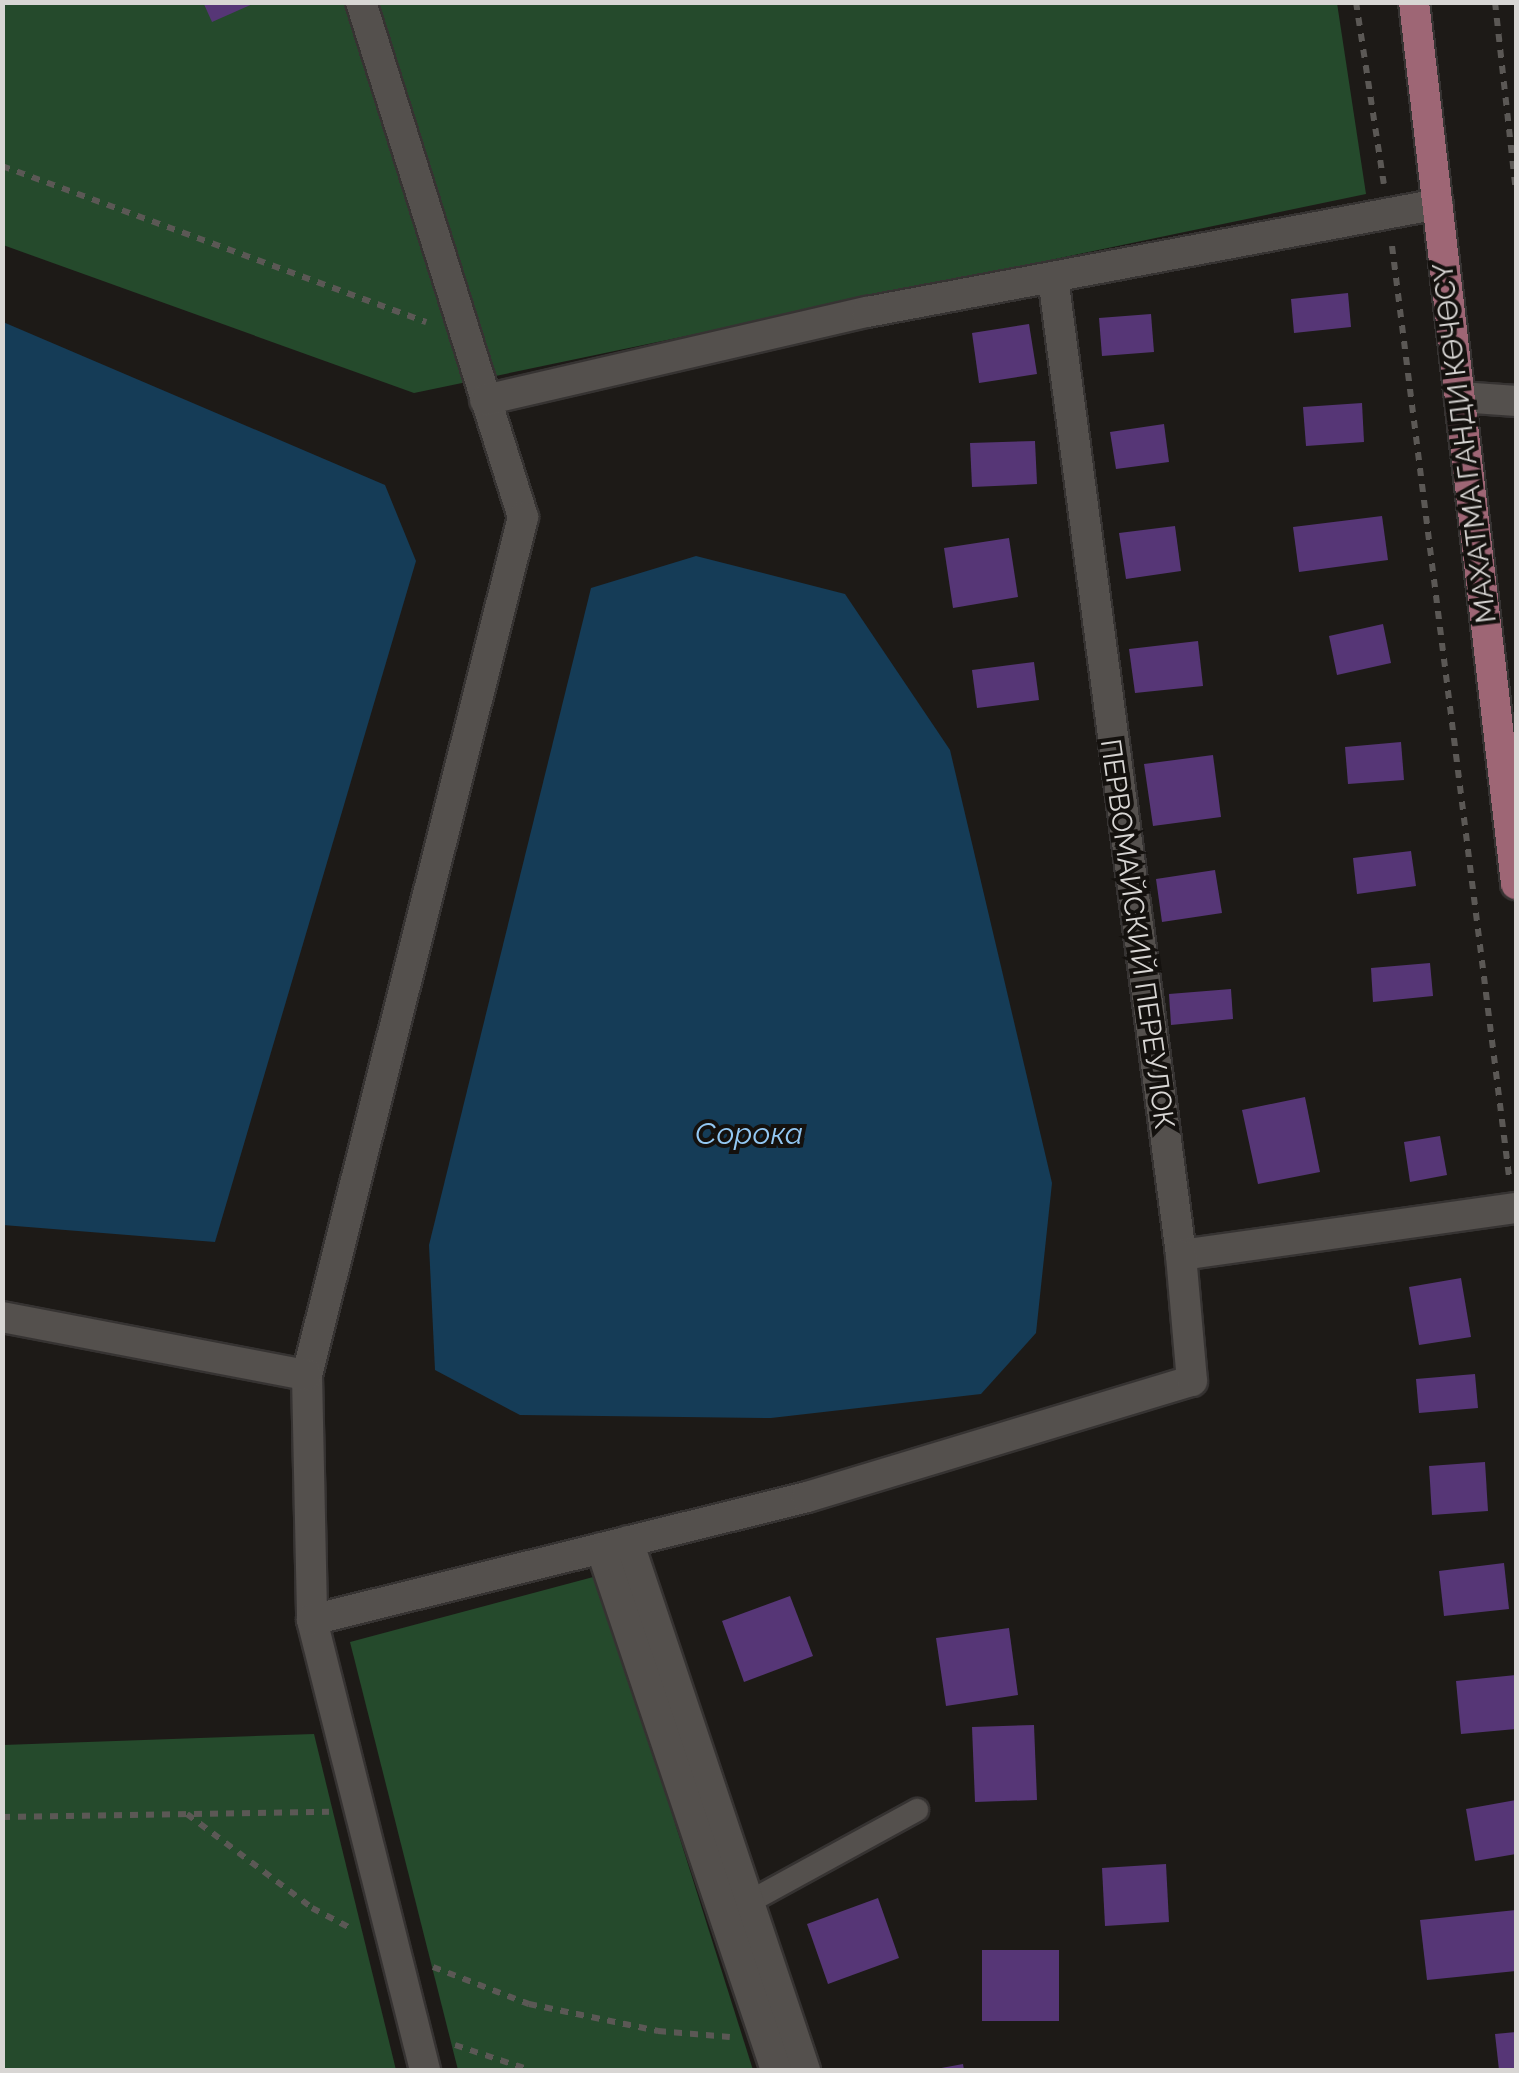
<!DOCTYPE html>
<meta charset="utf-8">
<style>
body{margin:0}
#map{position:relative;width:1519px;height:2073px;overflow:hidden;background:#1d1a17;font-family:Raleway,sans-serif}
div>[style]{position:absolute}
[style*='--x']{left:calc(var(--x)*1px);top:calc(var(--y)*1px);width:calc(var(--w)*1px);rotate:calc(var(--a)*1deg)}
.green>*{inset:0;background:#254a2c}
.water>*{inset:0;background:#153c57}
.building>*{inset:0;background:#563676}
.path>*{height:6px;margin-top:-3px;transform-origin:0;background:repeating-linear-gradient(90deg,#5b5855 0 8px,transparent 0 16px)}
.roads{filter:drop-shadow(2px 0 #363332) drop-shadow(-2px 0 #363332) drop-shadow(0 2px #363332) drop-shadow(0 -2px #363332)}
.lane>*{height:22px;margin:-11px;padding:0 11px;transform-origin:11px;border-radius:11px;background:#54504d}
.street>*{height:30px;margin:-15px;padding:0 15px;transform-origin:15px;border-radius:15px;background:#54504d}
.primary>*{height:30px;margin:-15px;padding:0 15px;transform-origin:15px;border-radius:15px;background:#9e6675}
span{translate:-50% -50%;white-space:nowrap;text-align:center;line-height:1.15;-webkit-text-stroke:8px #14110e;paint-order:stroke}
.street-label{font-size:28px;color:#d8d6d4}
.water-label{font-size:30px;color:#93c8f3;font-style:italic}
.frame{position:absolute;inset:0;border:5px solid #d8d6d4;pointer-events:none}
</style>
<div id="map">
<div class="green">
<i style="clip-path:polygon(2px 3px,1337px 3px,1366px 194px,414px 393px,3px 245px)"></i>
<i style="clip-path:polygon(597px 1576px,753px 2070px,458px 2070px,350px 1642px)"></i>
<i style="clip-path:polygon(314px 1734px,396px 2070px,3px 2070px,3px 1745px)"></i>
</div>
<div class="water">
<i style="clip-path:polygon(3px 322px,385px 485px,416px 561px,215px 1242px,3px 1225px)"></i>
<i style="clip-path:polygon(696px 556px,845px 594px,950px 750px,1052px 1183px,1036px 1333px,981px 1394px,771px 1418px,520px 1415px,435px 1370px,429px 1245px,591px 588px)"></i>
</div>
<div class="building">
<i style="clip-path:polygon(203px 2px,257px 2px,212px 22px)"></i>
<i style="clip-path:polygon(1348px 293px,1351px 327px,1294px 333px,1291px 299px)"></i>
<i style="clip-path:polygon(1151px 314px,1154px 352px,1102px 356px,1099px 318px)"></i>
<i style="clip-path:polygon(1029px 324px,1037px 374px,979px 383px,972px 333px)"></i>
<i style="clip-path:polygon(1362px 403px,1364px 442px,1306px 446px,1303px 407px)"></i>
<i style="clip-path:polygon(1164px 424px,1169px 462px,1116px 469px,1110px 432px)"></i>
<i style="clip-path:polygon(1035px 441px,1037px 484px,972px 487px,970px 443px)"></i>
<i style="clip-path:polygon(1382px 516px,1388px 560px,1299px 572px,1293px 527px)"></i>
<i style="clip-path:polygon(1175px 526px,1181px 571px,1126px 579px,1119px 533px)"></i>
<i style="clip-path:polygon(1009px 538px,1018px 597px,953px 608px,944px 548px)"></i>
<i style="clip-path:polygon(1383px 624px,1391px 663px,1337px 675px,1329px 636px)"></i>
<i style="clip-path:polygon(1198px 641px,1203px 686px,1135px 693px,1129px 649px)"></i>
<i style="clip-path:polygon(1034px 662px,1039px 700px,977px 708px,972px 670px)"></i>
<i style="clip-path:polygon(1401px 742px,1404px 780px,1348px 784px,1345px 747px)"></i>
<i style="clip-path:polygon(1213px 755px,1221px 817px,1153px 826px,1144px 764px)"></i>
<i style="clip-path:polygon(1411px 851px,1416px 886px,1357px 894px,1353px 858px)"></i>
<i style="clip-path:polygon(1215px 870px,1222px 913px,1162px 922px,1156px 879px)"></i>
<i style="clip-path:polygon(1430px 963px,1433px 996px,1373px 1002px,1371px 968px)"></i>
<i style="clip-path:polygon(1231px 989px,1233px 1019px,1171px 1025px,1169px 994px)"></i>
<i style="clip-path:polygon(1305px 1097px,1320px 1172px,1258px 1184px,1242px 1110px)"></i>
<i style="clip-path:polygon(1440px 1136px,1447px 1175px,1410px 1182px,1404px 1142px)"></i>
<i style="clip-path:polygon(1461px 1278px,1471px 1337px,1419px 1345px,1409px 1287px)"></i>
<i style="clip-path:polygon(1475px 1374px,1478px 1408px,1419px 1413px,1416px 1379px)"></i>
<i style="clip-path:polygon(1485px 1462px,1488px 1511px,1432px 1515px,1429px 1466px)"></i>
<i style="clip-path:polygon(1504px 1563px,1509px 1609px,1444px 1616px,1439px 1571px)"></i>
<i style="clip-path:polygon(790px 1596px,813px 1656px,744px 1682px,722px 1621px)"></i>
<i style="clip-path:polygon(1009px 1628px,1018px 1695px,946px 1706px,936px 1638px)"></i>
<i style="clip-path:polygon(1516px 1675px,1516px 1729px,1461px 1734px,1456px 1681px)"></i>
<i style="clip-path:polygon(1034px 1725px,1037px 1800px,975px 1802px,972px 1727px)"></i>
<i style="clip-path:polygon(1516px 1800px,1516px 1854px,1475px 1861px,1466px 1809px)"></i>
<i style="clip-path:polygon(1166px 1864px,1169px 1922px,1105px 1926px,1102px 1868px)"></i>
<i style="clip-path:polygon(878px 1898px,899px 1958px,828px 1984px,807px 1924px)"></i>
<i style="clip-path:polygon(1516px 1910px,1516px 1971px,1427px 1980px,1420px 1920px)"></i>
<i style="clip-path:polygon(982px 1950px,1059px 1950px,1059px 2021px,982px 2021px)"></i>
<i style="clip-path:polygon(1516px 2032px,1516px 2070px,1499px 2070px,1495px 2034px)"></i>
<i style="clip-path:polygon(963px 2064px,964px 2070px,936px 2070px,936px 2069px)"></i>
</div>
<div class="path">
<i style="--x:1356;--y:2;--w:184;--a:81.3"></i>
<i style="--x:1495;--y:2;--w:190;--a:83.7"></i>
<i style="--x:2;--y:166;--w:452;--a:20.2"></i>
<i style="--x:1392;--y:246;--w:937;--a:82.83"></i>
<i style="--x:187;--y:1814;--w:156;--a:36.9"></i>
<i style="--x:312;--y:1908;--w:47;--a:27.6"></i>
<i style="--x:2;--y:1817;--w:327;--a:-0.9"></i>
<i style="--x:433;--y:1967;--w:103;--a:21.1"></i>
<i style="--x:529;--y:2004;--w:132;--a:11.8"></i>
<i style="--x:658;--y:2031;--w:72;--a:4.8"></i>
<i style="--x:455;--y:2045;--w:79;--a:18.4"></i>
</div>
<div class="roads">
<div class="lane">
<i style="--x:747;--y:1903;--w:194;--a:-28.7"></i>
</div>
<div class="street">
<i style="--x:361;--y:2;--w:540;--a:72.54"></i>
<i style="--x:523;--y:517;--w:885;--a:104.13"></i>
<i style="--x:307;--y:1375;--w:245;--a:88.8"></i>
<i style="--x:312;--y:1620;--w:464;--a:75.9"></i>
<i style="--x:1053;--y:277;--w:986;--a:82.54"></i>
<i style="--x:1181;--y:1255;--w:338;--a:-8"></i>
<i style="--x:1460;--y:397;--w:56;--a:4.1"></i>
<i style="--x:485;--y:400;--w:392;--a:-13"></i>
<i style="--x:867;--y:312;--w:581;--a:-10.71"></i>
<i style="--x:2;--y:1317;--w:310;--a:10.8"></i>
<i style="--x:628;--y:1541;--w:558;--a:71.5"></i>
<i style="--x:601;--y:1548;--w:551;--a:71.47"></i>
<i style="--x:312;--y:1620;--w:510;--a:-13.95"></i>
<i style="--x:807;--y:1497;--w:402;--a:-16.8"></i>
<i style="--x:1192;--y:1381;--w:126;--a:-95"></i>
</div>
<div class="primary">
<i style="--x:1414;--y:2;--w:888;--a:83.4"></i>
</div>
</div>
<div class="street-label">
<span style="left:1465px;top:443px;rotate:-97deg">МАХАТМА ГАНДИ КӨЧӨСҮ</span>
<span style="left:1137px;top:934px;rotate:82deg">ПЕРВОМАЙСКИЙ ПЕРЕУЛОК</span>
</div>
<div class="water-label">
<span style="left:749px;top:1134px">Сорока</span>
</div>
<div class="frame"></div>
</div>
